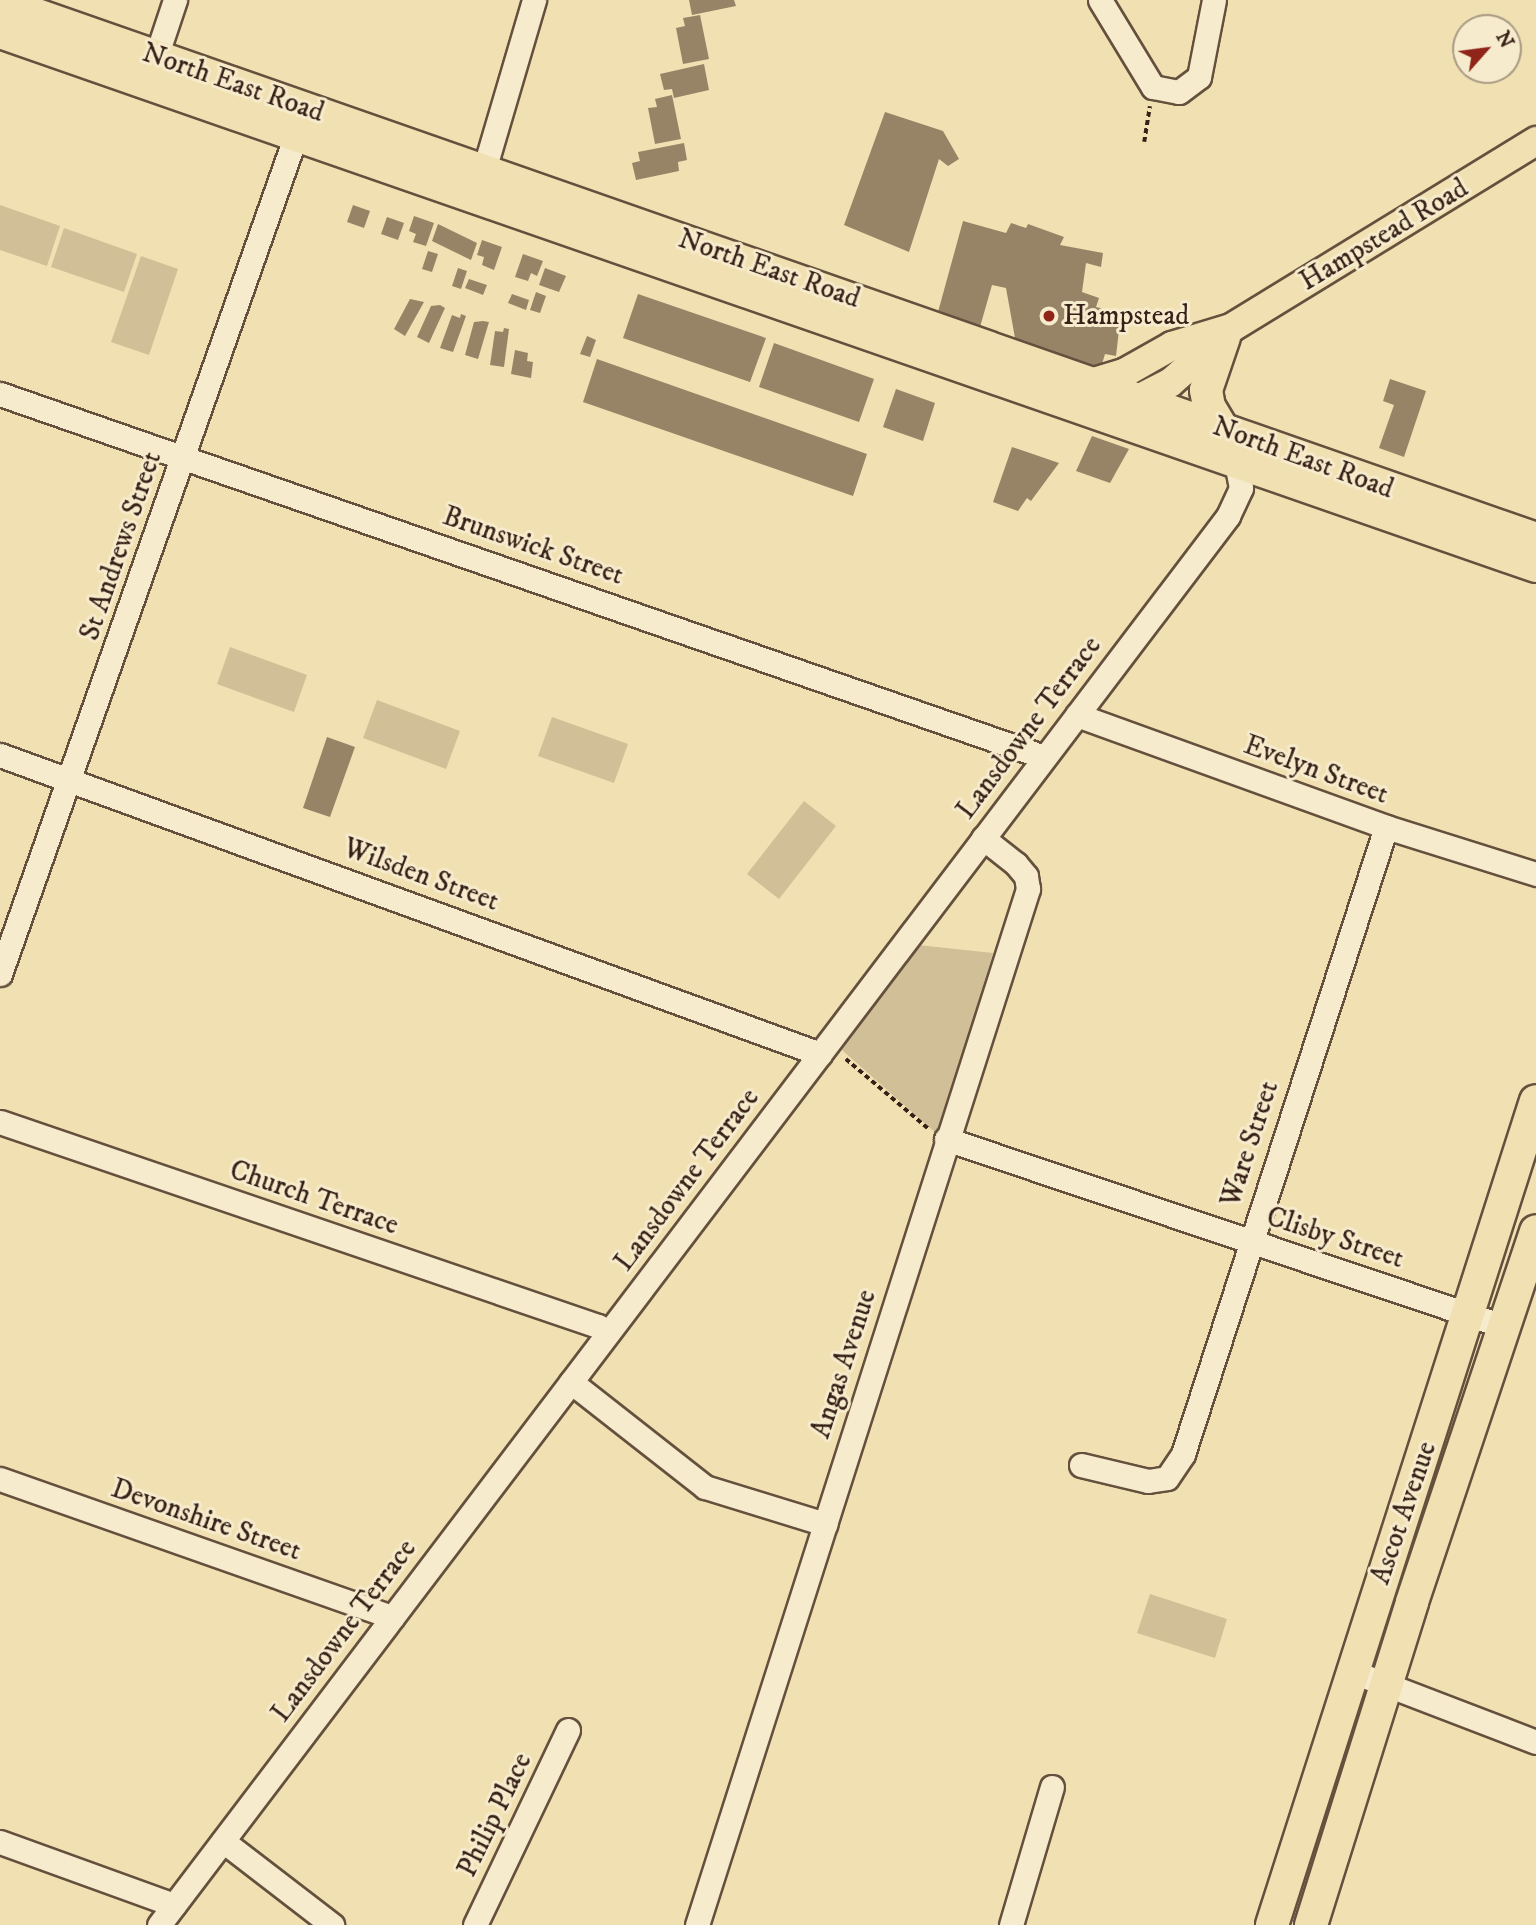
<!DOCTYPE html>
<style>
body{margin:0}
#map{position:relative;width:1536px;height:1925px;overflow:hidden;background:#f1e0b1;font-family:"IM FELL DW Pica",serif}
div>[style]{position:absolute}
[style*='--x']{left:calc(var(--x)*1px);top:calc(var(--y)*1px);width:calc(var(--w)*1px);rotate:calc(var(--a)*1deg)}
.green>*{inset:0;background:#d1bf97}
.building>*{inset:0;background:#978467}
.path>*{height:3.5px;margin-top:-1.75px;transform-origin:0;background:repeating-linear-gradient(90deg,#362017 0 5px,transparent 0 8.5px)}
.roads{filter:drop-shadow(2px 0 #65503e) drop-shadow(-2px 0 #65503e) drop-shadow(0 2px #65503e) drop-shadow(0 -2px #65503e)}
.minor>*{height:23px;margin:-11.5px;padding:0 11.5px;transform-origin:11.5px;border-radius:11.5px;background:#f6ebcc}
.major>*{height:28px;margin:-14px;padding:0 14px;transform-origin:14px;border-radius:14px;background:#f1e0b1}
.highway>*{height:32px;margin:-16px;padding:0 16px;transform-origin:16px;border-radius:16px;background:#f1e0b1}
.dots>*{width:19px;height:19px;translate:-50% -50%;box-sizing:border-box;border:4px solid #f6ebcc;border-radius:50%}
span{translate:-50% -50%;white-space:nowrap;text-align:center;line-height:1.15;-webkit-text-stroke:6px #f6ebcc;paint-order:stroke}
.street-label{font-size:28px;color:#362017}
.poi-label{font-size:28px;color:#362017}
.left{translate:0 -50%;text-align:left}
.north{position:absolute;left:1452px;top:14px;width:70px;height:70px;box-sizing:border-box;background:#f6ebcc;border:2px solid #a99a84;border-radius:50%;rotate:62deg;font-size:19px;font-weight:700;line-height:28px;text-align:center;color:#362017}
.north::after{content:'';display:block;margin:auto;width:24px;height:32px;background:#8f2418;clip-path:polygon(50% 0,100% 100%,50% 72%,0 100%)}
</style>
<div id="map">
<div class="green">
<i style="clip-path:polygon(0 205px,60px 226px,47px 266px,0 250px)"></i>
<i style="clip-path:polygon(64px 228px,137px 254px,124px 292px,51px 267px)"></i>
<i style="clip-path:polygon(141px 256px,178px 269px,149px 355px,111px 342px)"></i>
<i style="clip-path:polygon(230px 647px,307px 675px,294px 712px,217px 684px)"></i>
<i style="clip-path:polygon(377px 700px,460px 731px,446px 769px,363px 738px)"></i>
<i style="clip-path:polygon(552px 717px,628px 744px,614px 783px,538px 756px)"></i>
<i style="clip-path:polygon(804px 801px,836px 826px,779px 899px,747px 874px)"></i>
<i style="clip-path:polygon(918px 945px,993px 953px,938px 1135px,842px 1050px)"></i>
<i style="clip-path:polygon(1150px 1594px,1227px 1619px,1215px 1658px,1137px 1633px)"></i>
</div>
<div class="building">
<i style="clip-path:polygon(689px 0,734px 0,736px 6px,692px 15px)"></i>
<i style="clip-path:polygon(700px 15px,709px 59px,683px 64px,676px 28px,685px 26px,683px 18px)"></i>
<i style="clip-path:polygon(704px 64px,709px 90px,674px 98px,672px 89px,664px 90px,660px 74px)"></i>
<i style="clip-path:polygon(672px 95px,681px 139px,655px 144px,648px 108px,657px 107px,655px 99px)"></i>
<i style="clip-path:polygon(885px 112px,943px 131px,959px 159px,948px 166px,939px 159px,909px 252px,844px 225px)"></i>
<i style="clip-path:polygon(684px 143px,687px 160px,678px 162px,679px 171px,636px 180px,632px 163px,640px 161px,638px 152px)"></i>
<i style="clip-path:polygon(353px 205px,370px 211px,364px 228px,347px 222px)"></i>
<i style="clip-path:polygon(414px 216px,434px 223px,426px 246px,413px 242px,416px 234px,409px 231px)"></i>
<i style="clip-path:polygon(387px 217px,404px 223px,398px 240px,381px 234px)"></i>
<i style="clip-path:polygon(963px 221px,1006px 233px,1011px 223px,1026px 228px,1028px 224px,1064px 237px,1060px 245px,1103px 253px,1101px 267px,1086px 263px,1082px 292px,1099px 298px,1096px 307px,1121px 313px,1116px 356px,1105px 354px,1099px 374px,1015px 338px,1006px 288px,992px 285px,980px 327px,938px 312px)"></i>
<i style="clip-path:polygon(438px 224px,477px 243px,471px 260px,432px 241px)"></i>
<i style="clip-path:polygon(482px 240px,502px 247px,494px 270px,482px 265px,484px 257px,477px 255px)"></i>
<i style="clip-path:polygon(428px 251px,438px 254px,432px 272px,422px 269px)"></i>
<i style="clip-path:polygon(523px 254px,543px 261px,537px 276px,531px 273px,528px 281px,515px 277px)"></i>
<i style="clip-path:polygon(458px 268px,467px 271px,461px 289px,452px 286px)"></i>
<i style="clip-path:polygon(545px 268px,566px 276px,559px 292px,539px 285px)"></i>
<i style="clip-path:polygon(469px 279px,487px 285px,483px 295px,465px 288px)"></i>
<i style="clip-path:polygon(536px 292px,546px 296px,540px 313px,530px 310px)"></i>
<i style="clip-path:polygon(512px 294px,529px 300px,526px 310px,508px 303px)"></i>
<i style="clip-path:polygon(638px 294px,766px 338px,750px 382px,623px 338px)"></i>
<i style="clip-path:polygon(410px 299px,424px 302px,405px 336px,394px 329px)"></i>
<i style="clip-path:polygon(440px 305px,445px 308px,429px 343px,417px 337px,431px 306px)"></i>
<i style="clip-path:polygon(461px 314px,466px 316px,453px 352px,440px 348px,452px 315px,460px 318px)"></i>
<i style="clip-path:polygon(483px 321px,489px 322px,478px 359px,465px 355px,474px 322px)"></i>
<i style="clip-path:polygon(504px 328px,509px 329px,504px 367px,490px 365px,495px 331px,503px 332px)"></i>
<i style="clip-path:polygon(587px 336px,596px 340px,590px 357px,580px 354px)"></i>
<i style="clip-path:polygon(774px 343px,874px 379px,859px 422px,759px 387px)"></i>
<i style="clip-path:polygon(515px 350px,528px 353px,527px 361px,533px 362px,531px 378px,511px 374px)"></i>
<i style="clip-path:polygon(597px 359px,867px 454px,853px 496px,583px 402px)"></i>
<i style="clip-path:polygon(1390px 379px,1426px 391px,1404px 457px,1379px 448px,1394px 405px,1383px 401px)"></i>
<i style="clip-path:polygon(896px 389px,935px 403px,923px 441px,883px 427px)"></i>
<i style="clip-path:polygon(1092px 436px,1129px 449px,1110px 483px,1076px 471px)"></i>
<i style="clip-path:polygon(1012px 447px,1059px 463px,1031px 501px,1027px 498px,1018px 511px,993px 502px)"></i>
<i style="clip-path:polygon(327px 737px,355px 747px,330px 817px,303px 808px)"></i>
</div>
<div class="path">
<i style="--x:1144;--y:142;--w:36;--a:-81"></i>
<i style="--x:846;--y:1059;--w:110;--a:40.2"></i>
</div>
<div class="roads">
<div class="minor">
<i style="--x:1100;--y:0;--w:102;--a:58.7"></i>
<i style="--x:1153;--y:87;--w:26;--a:11"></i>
<i style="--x:1179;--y:92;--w:25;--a:-37"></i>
<i style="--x:1199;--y:77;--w:78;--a:-79"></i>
<i style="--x:156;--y:57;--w:60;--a:-71.6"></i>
<i style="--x:484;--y:170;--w:177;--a:-73.6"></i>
<i style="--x:0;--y:394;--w:1105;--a:19.17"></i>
<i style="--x:1077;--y:715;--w:329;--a:19.9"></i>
<i style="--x:1386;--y:827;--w:157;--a:17.4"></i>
<i style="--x:0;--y:755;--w:873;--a:20.03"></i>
<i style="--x:0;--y:974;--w:890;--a:-70.57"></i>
<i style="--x:0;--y:1122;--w:632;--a:18.84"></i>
<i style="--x:598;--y:1326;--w:12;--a:35"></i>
<i style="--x:946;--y:1139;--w:591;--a:18.56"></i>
<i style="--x:571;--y:1382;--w:170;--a:38.1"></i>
<i style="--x:705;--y:1487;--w:126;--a:17.1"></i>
<i style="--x:1081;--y:1465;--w:69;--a:13.4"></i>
<i style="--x:1148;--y:1481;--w:19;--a:-9"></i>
<i style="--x:1167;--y:1478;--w:29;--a:-56"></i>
<i style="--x:1183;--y:1454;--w:659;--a:-72.06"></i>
<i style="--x:0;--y:1479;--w:416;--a:19.4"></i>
<i style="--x:1351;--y:1671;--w:198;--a:21"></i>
<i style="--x:223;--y:1841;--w:138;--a:37.6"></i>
<i style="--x:0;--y:1842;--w:185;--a:19.9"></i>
<i style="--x:159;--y:1925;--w:1769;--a:-52.81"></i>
<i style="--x:1228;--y:516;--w:31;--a:-65"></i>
<i style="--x:1241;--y:488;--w:25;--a:-101"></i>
<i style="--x:475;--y:1925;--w:216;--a:-64.5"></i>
<i style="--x:697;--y:1925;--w:1088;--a:-72.28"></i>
<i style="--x:1028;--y:889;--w:13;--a:-99"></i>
<i style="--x:1026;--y:876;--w:16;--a:-130"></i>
<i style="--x:1016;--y:864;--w:42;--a:-141.8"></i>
<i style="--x:1011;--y:1925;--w:144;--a:-73.5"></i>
</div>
<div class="major">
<i style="--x:1091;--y:383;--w:37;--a:-17"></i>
<i style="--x:1126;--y:372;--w:53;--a:-29.5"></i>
<i style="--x:1172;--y:346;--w:62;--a:-17"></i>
<i style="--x:1231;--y:328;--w:358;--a:-31.5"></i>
<i style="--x:1140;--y:398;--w:34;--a:-27"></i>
<i style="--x:1170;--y:383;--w:76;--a:-41.3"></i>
</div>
<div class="highway">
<i style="--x:0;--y:2;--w:1627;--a:19.27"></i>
<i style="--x:0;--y:32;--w:1626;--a:19.17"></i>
<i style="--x:1223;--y:430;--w:27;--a:-121"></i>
<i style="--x:1209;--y:407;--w:17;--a:-100"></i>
<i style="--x:1206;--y:390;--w:56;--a:-71.2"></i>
<i style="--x:1272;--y:1925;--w:865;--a:-72.24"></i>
<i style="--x:1311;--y:1925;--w:338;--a:-72.6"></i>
<i style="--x:1412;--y:1602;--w:391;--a:-71.5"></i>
</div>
</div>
<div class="dots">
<i style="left:1049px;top:316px;background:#8f2418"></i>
</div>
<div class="street-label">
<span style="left:233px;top:83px;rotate:19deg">North East Road</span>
<span style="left:1384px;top:235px;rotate:-31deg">Hampstead Road</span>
<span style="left:769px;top:269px;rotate:19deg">North East Road</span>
<span style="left:1303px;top:458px;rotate:20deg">North East Road</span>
<span style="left:121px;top:546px;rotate:-71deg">St Andrews Street</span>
<span style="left:533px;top:546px;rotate:19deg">Brunswick Street</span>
<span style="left:1029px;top:728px;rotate:-53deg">Lansdowne Terrace</span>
<span style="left:1316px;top:770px;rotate:20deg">Evelyn Street</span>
<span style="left:421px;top:875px;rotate:20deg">Wilsden Street</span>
<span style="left:1250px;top:1144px;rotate:-72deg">Ware Street</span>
<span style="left:687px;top:1180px;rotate:-53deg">Lansdowne Terrace</span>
<span style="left:314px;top:1198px;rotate:19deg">Church Terrace</span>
<span style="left:1335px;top:1238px;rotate:18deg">Clisby Street</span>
<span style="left:844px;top:1364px;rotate:-72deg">Angas Avenue</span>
<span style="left:1404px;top:1513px;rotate:-71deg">Ascot Avenue</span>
<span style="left:206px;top:1520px;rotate:19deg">Devonshire Street</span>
<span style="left:344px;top:1631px;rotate:-53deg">Lansdowne Terrace</span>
<span style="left:495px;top:1815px;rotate:-64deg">Philip Place</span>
</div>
<div class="poi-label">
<span class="left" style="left:1063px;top:316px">Hampstead</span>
</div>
<div class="north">N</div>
</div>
